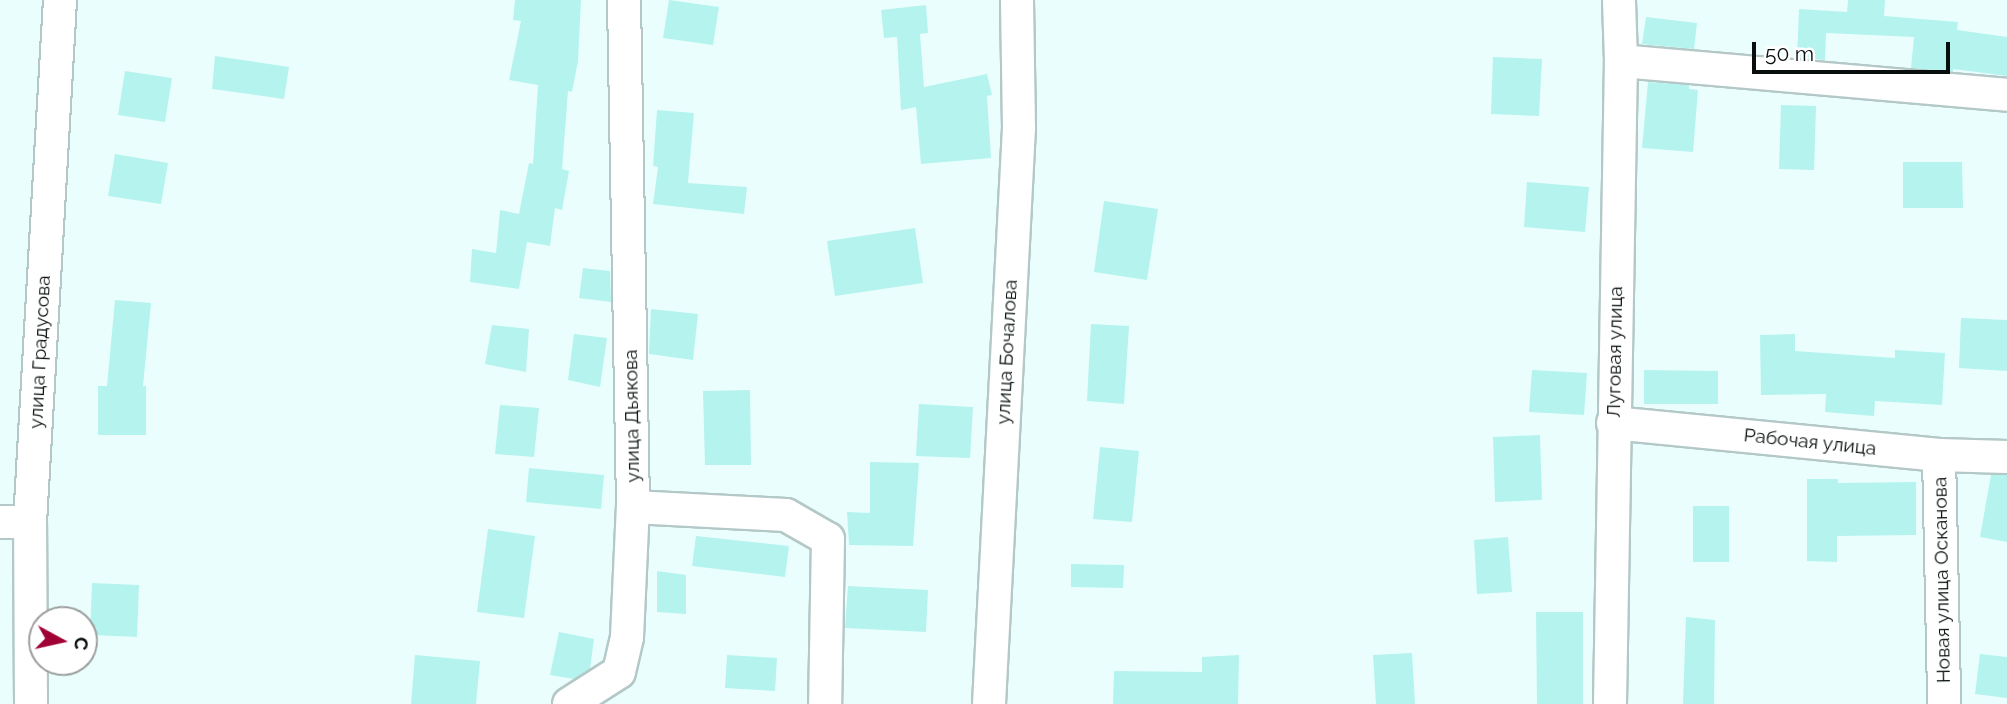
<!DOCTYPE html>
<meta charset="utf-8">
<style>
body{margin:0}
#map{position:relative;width:2007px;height:704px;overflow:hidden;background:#eafffd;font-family:Raleway,sans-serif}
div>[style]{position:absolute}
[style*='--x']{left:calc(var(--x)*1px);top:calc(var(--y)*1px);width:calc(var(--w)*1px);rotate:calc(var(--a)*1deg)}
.building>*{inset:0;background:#b5f3ef}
.roads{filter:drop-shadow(2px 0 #b3c8c7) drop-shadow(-2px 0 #b3c8c7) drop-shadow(0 2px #b3c8c7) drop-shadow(0 -2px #b3c8c7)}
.minor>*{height:32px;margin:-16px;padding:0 16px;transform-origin:16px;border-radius:16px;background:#fff}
span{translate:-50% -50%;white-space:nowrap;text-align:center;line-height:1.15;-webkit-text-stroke:5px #fff;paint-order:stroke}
.street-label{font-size:19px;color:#070e0d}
.north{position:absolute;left:28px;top:606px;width:70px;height:70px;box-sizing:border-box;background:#fff;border:2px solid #9c9f9e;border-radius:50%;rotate:98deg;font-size:19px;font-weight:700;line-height:28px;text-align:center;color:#070e0d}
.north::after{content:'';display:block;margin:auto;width:24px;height:32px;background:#a10236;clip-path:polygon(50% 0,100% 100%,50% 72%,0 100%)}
.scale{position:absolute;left:1752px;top:42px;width:198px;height:32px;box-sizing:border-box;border:4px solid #070e0d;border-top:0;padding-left:9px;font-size:21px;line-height:24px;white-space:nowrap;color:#070e0d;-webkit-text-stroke:5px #fff;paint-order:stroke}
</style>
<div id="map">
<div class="building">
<i style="clip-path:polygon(515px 0,581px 0,578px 61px,572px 92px,568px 91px,562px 169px,569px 171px,562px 210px,555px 208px,550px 246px,527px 242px,519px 289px,470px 282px,472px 249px,496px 253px,500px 210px,519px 214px,529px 163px,533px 164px,538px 85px,509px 80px,521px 21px,513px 20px)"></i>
<i style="clip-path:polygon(669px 0,719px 7px,713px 45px,663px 38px)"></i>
<i style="clip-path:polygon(1848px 0,1885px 0,1884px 16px,1958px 22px,1957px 30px,2007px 37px,2007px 76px,1953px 69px,1953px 72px,1911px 68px,1914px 37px,1826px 33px,1825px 60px,1797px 58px,1799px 9px,1847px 12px)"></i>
<i style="clip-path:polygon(926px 5px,928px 33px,920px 34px,924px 87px,987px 74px,992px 95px,987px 96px,991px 158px,921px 164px,916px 107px,901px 110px,897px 37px,884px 38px,881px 10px)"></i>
<i style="clip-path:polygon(1646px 17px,1697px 23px,1694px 49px,1642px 44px)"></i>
<i style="clip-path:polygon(215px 56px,289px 67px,284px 99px,212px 89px)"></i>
<i style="clip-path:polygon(1493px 57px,1542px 59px,1539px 116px,1491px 114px)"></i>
<i style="clip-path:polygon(125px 71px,172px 78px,165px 122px,118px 115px)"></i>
<i style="clip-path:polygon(1648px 82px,1689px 85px,1689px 89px,1698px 90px,1693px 152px,1642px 148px)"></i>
<i style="clip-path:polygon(1781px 105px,1816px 106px,1814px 170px,1779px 169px)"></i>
<i style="clip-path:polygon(657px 110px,694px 113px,688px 183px,747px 187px,744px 214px,653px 204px,658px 167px,653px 166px)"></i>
<i style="clip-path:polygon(115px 154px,168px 163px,161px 204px,108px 196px)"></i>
<i style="clip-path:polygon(1903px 162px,1962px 162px,1963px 208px,1903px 208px)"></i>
<i style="clip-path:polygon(1527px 182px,1589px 187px,1585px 232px,1524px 227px)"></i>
<i style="clip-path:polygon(1104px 201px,1158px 209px,1147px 280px,1094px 272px)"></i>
<i style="clip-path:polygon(915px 228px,923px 283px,835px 296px,827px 241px)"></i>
<i style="clip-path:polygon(583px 268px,610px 271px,611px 302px,579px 298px)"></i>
<i style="clip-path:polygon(115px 300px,151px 303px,143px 386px,146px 386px,146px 435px,98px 435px,98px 386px,107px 386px)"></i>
<i style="clip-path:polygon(651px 309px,698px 314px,693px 360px,649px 354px)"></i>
<i style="clip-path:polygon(1961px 318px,2007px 320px,2007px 371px,1959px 368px)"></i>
<i style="clip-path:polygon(1091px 324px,1129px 326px,1124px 404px,1087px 401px)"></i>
<i style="clip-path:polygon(492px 325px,529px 329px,526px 372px,485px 364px)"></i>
<i style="clip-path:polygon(574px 334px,607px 338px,600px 387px,568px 380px)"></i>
<i style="clip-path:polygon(1795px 334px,1795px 351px,1895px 358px,1895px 350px,1945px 353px,1942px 405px,1875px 401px,1874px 416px,1825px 412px,1826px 394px,1761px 395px,1760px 335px)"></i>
<i style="clip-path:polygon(1532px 370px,1587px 373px,1584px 415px,1529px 412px)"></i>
<i style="clip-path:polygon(1644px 370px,1718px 371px,1718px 404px,1644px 404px)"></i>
<i style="clip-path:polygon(750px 390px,751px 465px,705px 465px,703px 391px)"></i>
<i style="clip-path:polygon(919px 404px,973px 407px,970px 458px,916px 456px)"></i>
<i style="clip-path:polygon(500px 405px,539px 408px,534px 457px,495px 454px)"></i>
<i style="clip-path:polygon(1540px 435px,1542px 500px,1495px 502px,1493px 437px)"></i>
<i style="clip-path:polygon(1100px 447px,1139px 451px,1132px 522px,1093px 519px)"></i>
<i style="clip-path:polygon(870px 462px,919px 463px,913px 546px,849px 545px,847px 512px,870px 513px)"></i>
<i style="clip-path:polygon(529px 468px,604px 475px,601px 509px,526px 502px)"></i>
<i style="clip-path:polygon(1991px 475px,2007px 475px,2007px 542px,1980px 537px)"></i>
<i style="clip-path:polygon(1807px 479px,1838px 479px,1838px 483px,1916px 482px,1916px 535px,1837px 536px,1837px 562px,1807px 561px)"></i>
<i style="clip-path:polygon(1693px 506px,1729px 506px,1729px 562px,1693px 562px)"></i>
<i style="clip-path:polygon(488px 529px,535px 536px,524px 618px,477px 612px)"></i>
<i style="clip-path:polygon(696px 536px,789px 546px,785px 577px,692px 566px)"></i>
<i style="clip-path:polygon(1508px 537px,1512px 592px,1477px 594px,1474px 540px)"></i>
<i style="clip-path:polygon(1071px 564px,1124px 565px,1123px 588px,1071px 587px)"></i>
<i style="clip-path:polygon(657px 571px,686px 575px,686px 614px,657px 612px)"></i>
<i style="clip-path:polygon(92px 583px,139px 585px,137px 637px,90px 635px)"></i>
<i style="clip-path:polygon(848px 586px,928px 590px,926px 632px,845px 628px)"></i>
<i style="clip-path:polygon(1536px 612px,1583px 612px,1583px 704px,1537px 704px)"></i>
<i style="clip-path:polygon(1686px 617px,1715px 620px,1714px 704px,1683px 704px)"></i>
<i style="clip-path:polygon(559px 632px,594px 639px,590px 669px,574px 679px,550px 675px)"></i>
<i style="clip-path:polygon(1412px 653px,1415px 704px,1376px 704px,1373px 655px)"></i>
<i style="clip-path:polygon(1980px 654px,2007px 657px,2007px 698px,1975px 694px)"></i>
<i style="clip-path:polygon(415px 655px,480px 661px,476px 704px,411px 704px)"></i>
<i style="clip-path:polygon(727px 655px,777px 658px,775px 691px,725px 688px)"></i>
<i style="clip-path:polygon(1239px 655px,1238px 704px,1113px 704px,1114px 671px,1202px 672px,1202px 657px)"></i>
</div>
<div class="roads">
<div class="minor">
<i style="--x:624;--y:0;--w:507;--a:88.98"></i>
<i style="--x:633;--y:507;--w:153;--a:3"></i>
<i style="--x:786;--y:515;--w:48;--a:29.7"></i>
<i style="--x:828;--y:539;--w:165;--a:91"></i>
<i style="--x:1621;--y:61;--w:387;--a:5"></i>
<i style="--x:1613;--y:423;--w:328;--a:5.6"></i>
<i style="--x:1939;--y:455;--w:68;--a:1.7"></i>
<i style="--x:1939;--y:455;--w:249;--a:88.8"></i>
<i style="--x:0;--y:522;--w:30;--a:0"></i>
<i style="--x:31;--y:704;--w:182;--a:-90.3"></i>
<i style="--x:30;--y:522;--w:523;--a:-86.71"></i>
<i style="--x:569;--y:704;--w:59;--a:-32.6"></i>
<i style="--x:619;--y:672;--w:36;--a:-77"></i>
<i style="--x:627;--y:637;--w:130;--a:-87.4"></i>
<i style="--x:989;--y:704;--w:577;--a:-87.02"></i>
<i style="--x:1019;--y:128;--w:128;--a:-90.9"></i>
<i style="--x:1610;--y:704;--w:643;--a:-89.02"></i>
<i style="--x:1621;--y:61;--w:61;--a:-91.9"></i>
</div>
</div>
<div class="street-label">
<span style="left:40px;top:352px;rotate:-87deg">улица Градусова</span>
<span style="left:1007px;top:352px;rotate:-87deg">улица Бочалова</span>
<span style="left:1615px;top:352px;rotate:-89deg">Луговая улица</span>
<span style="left:632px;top:416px;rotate:-91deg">улица Дьякова</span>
<span style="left:1810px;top:442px;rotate:6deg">Рабочая улица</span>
<span style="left:1942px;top:580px;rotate:-91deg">Новая улица Осканова</span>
</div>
<div class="north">С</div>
<div class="scale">50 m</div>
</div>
